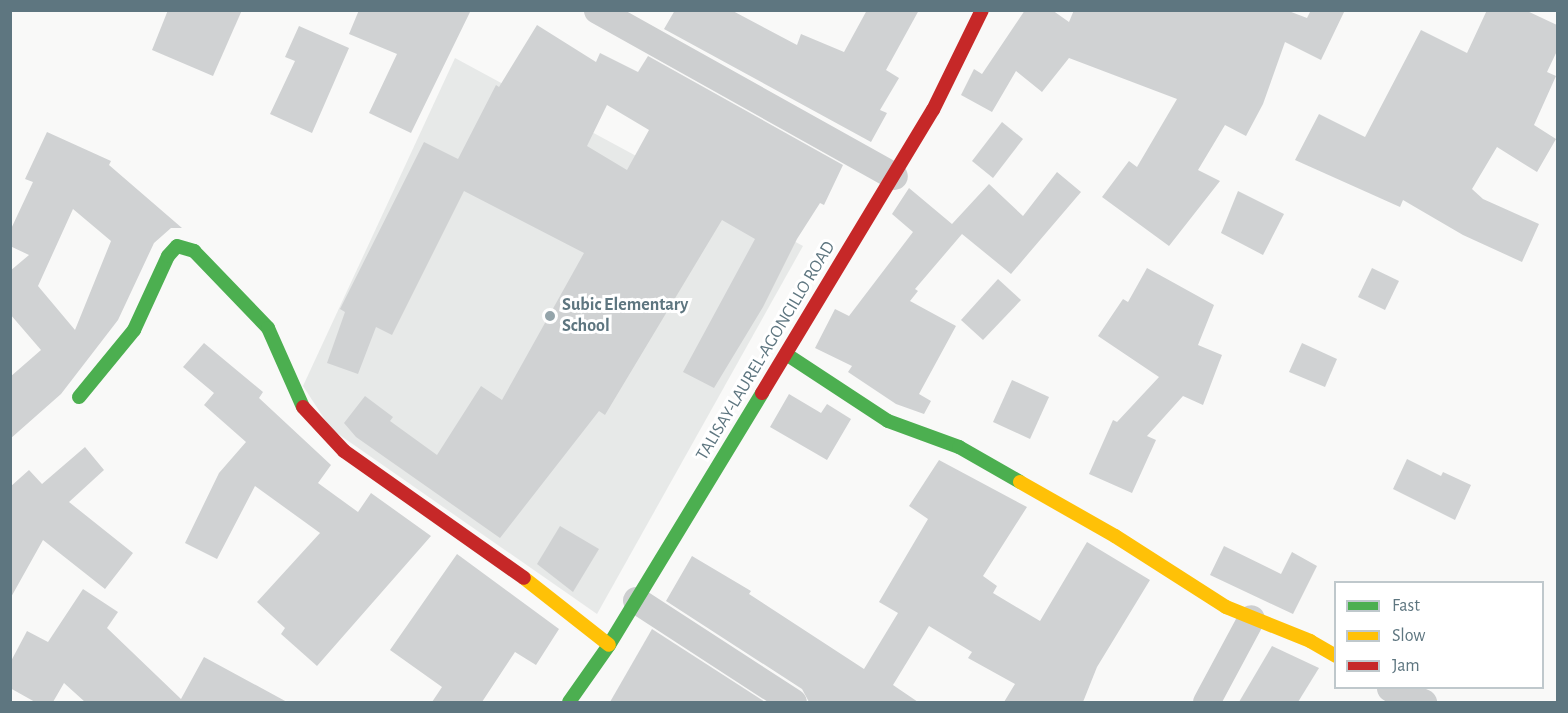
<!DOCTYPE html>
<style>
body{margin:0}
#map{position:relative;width:1568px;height:713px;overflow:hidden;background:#f9f9f8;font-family:"Alegreya Sans",sans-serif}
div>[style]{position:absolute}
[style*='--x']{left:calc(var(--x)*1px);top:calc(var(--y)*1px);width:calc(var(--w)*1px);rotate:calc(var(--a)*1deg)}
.built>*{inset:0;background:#e7e9e8}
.building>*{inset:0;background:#d0d2d3}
.street>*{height:27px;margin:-13.5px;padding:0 13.5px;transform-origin:13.5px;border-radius:13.5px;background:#cdcfd0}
.fast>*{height:14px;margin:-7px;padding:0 7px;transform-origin:7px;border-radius:7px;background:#4caf50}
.slow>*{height:14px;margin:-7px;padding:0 7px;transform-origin:7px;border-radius:7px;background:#ffc107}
.jam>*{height:14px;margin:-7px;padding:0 7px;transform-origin:7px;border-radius:7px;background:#c62828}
.dots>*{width:16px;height:16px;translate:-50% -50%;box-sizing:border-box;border:3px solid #fff;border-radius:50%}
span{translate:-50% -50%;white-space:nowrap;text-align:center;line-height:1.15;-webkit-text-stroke:6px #fff;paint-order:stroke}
.poi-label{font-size:18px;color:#5e7680;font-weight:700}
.left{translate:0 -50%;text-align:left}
.street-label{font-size:18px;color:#5e7680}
.frame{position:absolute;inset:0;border:12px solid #5e7680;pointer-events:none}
.legend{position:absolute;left:1334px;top:581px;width:210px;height:108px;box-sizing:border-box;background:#fff;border:2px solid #bfc8cc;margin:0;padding:8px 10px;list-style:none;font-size:18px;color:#5e7680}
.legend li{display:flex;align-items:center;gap:12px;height:30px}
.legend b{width:30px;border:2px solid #bfc8cc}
</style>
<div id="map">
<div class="built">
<i style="clip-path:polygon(455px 58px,803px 246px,597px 614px,331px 429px,303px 386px)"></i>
</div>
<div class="building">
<i style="clip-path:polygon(168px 10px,242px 10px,213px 76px,152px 50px)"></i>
<i style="clip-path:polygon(359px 10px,471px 10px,411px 133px,369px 113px,397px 54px,349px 34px)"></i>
<i style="clip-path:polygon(675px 10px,731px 10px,797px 45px,801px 34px,844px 52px,867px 10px,919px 10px,886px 70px,899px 78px,880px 110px,887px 113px,871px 142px,664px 29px)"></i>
<i style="clip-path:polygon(1025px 10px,1052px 10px,1069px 22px,1074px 10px,1286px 10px,1307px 18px,1311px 10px,1345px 10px,1321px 60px,1285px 42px,1263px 104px,1246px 136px,1225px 125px,1198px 170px,1220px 181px,1169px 246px,1102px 197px,1129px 161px,1137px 167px,1177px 99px,1069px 58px,1042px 92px,1016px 71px,992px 112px,961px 95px,974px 69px,982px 74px)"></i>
<i style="clip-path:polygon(1487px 10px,1525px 10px,1557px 25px,1557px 51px,1547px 72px,1556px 76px,1534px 125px,1556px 139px,1537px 172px,1497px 147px,1472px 189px,1483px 199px,1539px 224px,1522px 262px,1463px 235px,1403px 200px,1400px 207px,1295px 160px,1319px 114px,1365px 137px,1421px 30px,1467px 53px)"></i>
<i style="clip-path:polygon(evenodd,537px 25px,596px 62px,600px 53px,638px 72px,648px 56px,843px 165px,824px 205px,820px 203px,797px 239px,763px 307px,714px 388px,683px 372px,755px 239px,722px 220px,605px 415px,599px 411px,500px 538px,356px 437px,344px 423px,365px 396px,393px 417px,390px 421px,437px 455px,481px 386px,502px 400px,584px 253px,464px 191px,392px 335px,376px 327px,358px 374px,327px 363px,345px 312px,340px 309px,424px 142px,458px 159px,496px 85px,499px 87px,537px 25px,607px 105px,649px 130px,627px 170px,587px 146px,607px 105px)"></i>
<i style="clip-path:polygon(299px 26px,349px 48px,312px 133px,270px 114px,295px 61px,285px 57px)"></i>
<i style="clip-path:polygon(1002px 122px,1023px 139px,993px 178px,972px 161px)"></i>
<i style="clip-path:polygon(evenodd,47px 132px,111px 161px,109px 165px,182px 228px,171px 228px,154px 243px,118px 320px,61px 394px,10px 439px,10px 377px,41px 350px,10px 314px,10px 271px,29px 255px,10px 246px,10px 231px,33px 182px,25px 179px,47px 132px,73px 209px,111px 241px,75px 330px,38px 286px,73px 209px)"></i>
<i style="clip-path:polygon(1057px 172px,1081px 192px,1011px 274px,962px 234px,915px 289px,918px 291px,910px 301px,956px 326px,919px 394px,931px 401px,924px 414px,896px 404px,848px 372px,852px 366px,815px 348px,835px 309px,849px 316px,913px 232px,892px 214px,909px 188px,952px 224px,989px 184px,1023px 216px)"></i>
<i style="clip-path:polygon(1238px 191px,1284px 214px,1263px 255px,1221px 233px)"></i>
<i style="clip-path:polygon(1147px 268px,1214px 305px,1198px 345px,1222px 355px,1203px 405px,1183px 396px,1147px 436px,1156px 440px,1132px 493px,1089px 474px,1113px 420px,1117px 422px,1159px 377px,1098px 336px,1123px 299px,1128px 302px)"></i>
<i style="clip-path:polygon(1372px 268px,1399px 281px,1385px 310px,1358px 297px)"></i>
<i style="clip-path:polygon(998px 279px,1021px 300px,983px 340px,961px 320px)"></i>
<i style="clip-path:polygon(204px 343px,263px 392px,259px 398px,331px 465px,318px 483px,358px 512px,371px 493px,431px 536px,317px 666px,281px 634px,285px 628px,257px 602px,320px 533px,255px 486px,217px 559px,185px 543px,219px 473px,246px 442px,204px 405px,214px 393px,183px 367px)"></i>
<i style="clip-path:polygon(1302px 343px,1337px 359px,1325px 387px,1289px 372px)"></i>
<i style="clip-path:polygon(1012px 380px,1049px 397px,1030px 439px,993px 422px)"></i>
<i style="clip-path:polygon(789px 394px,821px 413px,827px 404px,851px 419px,827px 460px,770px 427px)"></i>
<i style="clip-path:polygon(85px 447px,104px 470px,69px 502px,133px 553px,105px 589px,43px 540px,10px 599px,10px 487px,29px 470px,42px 484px)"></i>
<i style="clip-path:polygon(1407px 459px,1441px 476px,1443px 472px,1471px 485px,1455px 520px,1393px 489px)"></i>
<i style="clip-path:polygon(939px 460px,1027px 507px,983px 576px,997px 586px,993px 593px,1040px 621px,1087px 542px,1150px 580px,1097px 667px,1083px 702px,1004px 702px,1015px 684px,968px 658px,972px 652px,929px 626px,893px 685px,918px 702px,809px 702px,802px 689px,666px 601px,692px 556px,751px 591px,749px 594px,864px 669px,898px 613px,879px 602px,928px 519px,909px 506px)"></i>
<i style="clip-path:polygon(560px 526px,599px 549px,573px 592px,537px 564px)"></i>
<i style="clip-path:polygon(1224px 546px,1281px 574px,1292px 552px,1317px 566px,1293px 614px,1210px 575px)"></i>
<i style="clip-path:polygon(457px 554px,559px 629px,536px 665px,515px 652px,482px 702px,432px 702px,442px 687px,390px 650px)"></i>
<i style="clip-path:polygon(83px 589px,118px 612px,107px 628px,181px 699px,204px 657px,287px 702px,85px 702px,64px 683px,53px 702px,35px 702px,10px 688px,10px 663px,27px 631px,48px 642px)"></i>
<i style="clip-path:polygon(652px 629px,765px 702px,610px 702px)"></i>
<i style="clip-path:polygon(1272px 646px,1319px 668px,1298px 702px,1239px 702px)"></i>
</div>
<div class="street">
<i style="--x:597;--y:10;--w:340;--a:29.2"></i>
<i style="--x:636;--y:600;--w:187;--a:33"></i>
<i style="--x:1390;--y:688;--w:36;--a:23"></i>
<i style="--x:1206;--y:702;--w:95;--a:-61.8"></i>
</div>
<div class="fast">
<i style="--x:786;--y:354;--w:122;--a:33.3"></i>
<i style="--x:888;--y:421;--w:76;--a:20.1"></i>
<i style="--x:959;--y:447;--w:70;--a:29.8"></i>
<i style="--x:79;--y:397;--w:87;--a:-50.6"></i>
<i style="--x:134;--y:330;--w:81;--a:-65.3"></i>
<i style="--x:168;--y:256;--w:13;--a:-48"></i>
<i style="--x:177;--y:246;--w:18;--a:16"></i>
<i style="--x:194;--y:251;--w:107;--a:46.1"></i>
<i style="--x:268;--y:328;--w:86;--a:66.1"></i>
<i style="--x:569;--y:702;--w:70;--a:-54.9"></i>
<i style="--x:609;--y:645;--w:295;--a:-58.7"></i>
</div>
<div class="slow">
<i style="--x:1020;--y:482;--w:109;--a:29.6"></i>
<i style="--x:1115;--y:536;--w:132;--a:32.6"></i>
<i style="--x:1226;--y:607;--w:91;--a:22"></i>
<i style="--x:1310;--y:641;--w:30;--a:30"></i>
<i style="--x:524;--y:578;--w:108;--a:38.2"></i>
</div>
<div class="jam">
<i style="--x:762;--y:393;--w:331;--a:-58.9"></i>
<i style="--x:933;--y:110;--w:111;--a:-63.9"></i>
<i style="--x:303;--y:407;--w:60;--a:47"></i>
<i style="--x:344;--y:451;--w:220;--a:35.2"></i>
</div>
<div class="dots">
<i style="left:550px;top:316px;background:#94a4aa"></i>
</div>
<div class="poi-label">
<span class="left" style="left:562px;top:316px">Subic Elementary<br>School</span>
</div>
<div class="street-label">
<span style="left:766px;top:351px;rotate:-59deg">TALISAY-LAUREL-AGONCILLO ROAD</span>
</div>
<div class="frame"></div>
<ul class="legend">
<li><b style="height:8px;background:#4caf50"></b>Fast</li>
<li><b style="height:8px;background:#ffc107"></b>Slow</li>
<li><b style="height:8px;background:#c62828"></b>Jam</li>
</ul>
</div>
